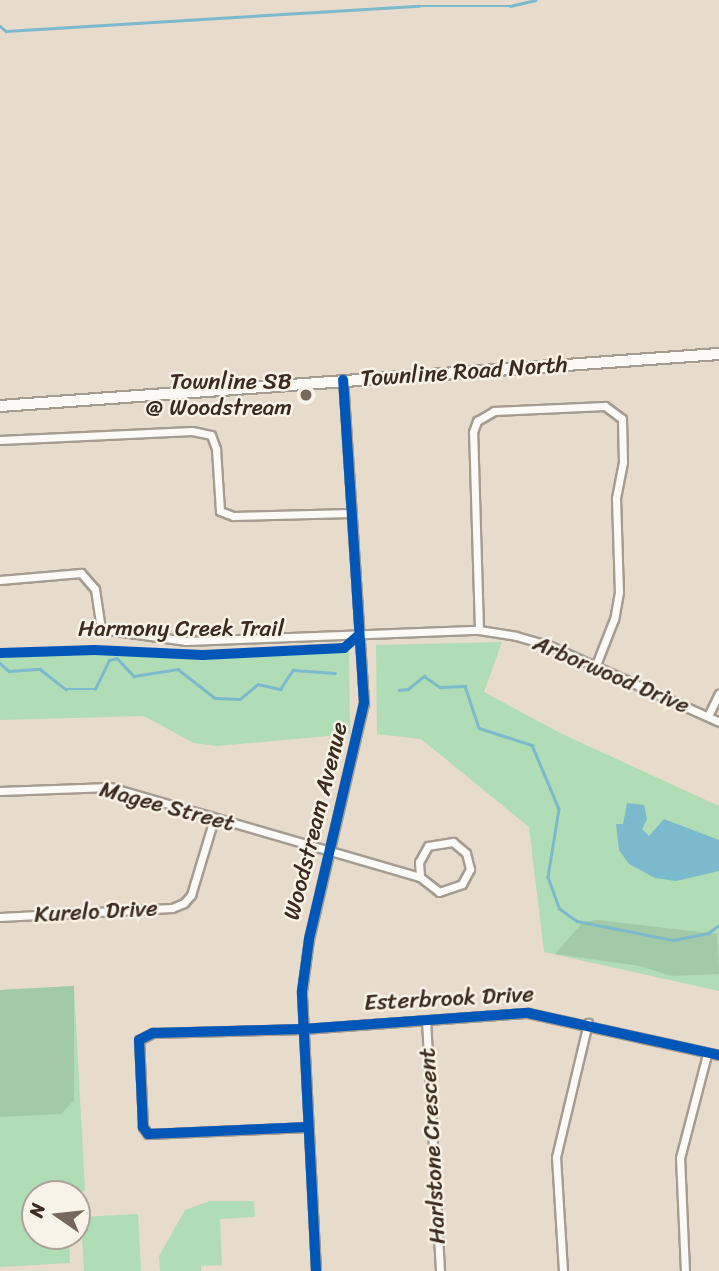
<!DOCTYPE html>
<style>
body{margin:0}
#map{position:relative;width:719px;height:1271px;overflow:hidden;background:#e7dbcb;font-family:Sriracha,sans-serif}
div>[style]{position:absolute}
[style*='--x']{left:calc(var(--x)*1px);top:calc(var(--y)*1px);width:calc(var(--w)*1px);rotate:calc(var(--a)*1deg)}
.green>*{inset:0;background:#b0dcb6}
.forest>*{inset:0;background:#a2caa7}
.water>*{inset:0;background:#7bb9cc}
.stream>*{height:2.5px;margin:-1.25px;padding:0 1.25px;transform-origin:1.25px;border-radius:1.25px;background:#7bb9cc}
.roads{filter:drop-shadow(2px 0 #a59c91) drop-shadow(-2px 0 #a59c91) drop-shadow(0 2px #a59c91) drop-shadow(0 -2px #a59c91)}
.street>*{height:7px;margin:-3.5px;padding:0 3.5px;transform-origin:3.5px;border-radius:3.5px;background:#fbfaf7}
.secondary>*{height:10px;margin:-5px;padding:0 5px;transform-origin:5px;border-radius:5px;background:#fbfaf7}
.cycleway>*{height:10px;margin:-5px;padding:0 5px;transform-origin:5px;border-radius:5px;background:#0057b8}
.dots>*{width:19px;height:19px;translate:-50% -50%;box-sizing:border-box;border:4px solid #f7f3e8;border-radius:50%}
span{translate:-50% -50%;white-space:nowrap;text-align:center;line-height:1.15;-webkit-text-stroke:5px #f7f3e8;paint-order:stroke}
.street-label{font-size:23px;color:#3b2a1e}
.poi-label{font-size:23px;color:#3b2a1e}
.right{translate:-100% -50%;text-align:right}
.north{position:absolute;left:21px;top:1180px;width:70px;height:70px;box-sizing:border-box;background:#f7f3e8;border:2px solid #aca397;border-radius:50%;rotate:284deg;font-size:19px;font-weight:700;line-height:28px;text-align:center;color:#3b2a1e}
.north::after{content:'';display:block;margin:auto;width:24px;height:32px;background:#77685b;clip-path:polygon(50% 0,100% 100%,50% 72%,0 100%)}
</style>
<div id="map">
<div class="green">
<i style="clip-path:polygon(502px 642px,484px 692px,562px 734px,719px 806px,719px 991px,544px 952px,529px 827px,421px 739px,377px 734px,376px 645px)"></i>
<i style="clip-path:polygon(349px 645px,350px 734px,217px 746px,194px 743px,144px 716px,0 720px,0 650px,107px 647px,204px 651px)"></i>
<i style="clip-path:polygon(74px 986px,85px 1191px,35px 1194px,35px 1236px,69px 1236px,70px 1263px,0 1267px,0 990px)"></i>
<i style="clip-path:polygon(254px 1201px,255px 1217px,220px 1219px,222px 1265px,201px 1266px,201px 1271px,160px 1271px,159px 1256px,185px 1210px,210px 1201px)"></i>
<i style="clip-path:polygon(138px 1214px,141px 1271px,84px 1271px,81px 1217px)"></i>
</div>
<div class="forest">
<i style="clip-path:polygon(598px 920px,717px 934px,719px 974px,672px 976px,640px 966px,555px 954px,583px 922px)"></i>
<i style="clip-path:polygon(74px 986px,74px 1100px,61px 1114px,0 1117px,0 990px)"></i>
</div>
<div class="water">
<i style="clip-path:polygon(627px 803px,644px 805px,647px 819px,642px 829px,649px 836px,664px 819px,719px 840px,719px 871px,676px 881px,655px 878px,629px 864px,619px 850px,616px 824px,623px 824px)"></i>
</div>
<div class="stream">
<i style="--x:0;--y:26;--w:8;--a:40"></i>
<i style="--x:6;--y:31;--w:414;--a:-3.5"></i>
<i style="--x:419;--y:6;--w:91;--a:0"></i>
<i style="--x:510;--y:6;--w:26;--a:-13"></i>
<i style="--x:0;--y:663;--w:12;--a:42"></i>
<i style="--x:9;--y:671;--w:31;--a:-4"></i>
<i style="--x:40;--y:669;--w:33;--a:38"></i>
<i style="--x:66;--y:689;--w:29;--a:0"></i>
<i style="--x:95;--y:689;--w:32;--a:-64"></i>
<i style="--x:109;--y:660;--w:8;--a:-14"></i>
<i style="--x:117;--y:658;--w:25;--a:47"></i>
<i style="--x:134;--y:676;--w:45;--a:-9"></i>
<i style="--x:178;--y:669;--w:47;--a:38.1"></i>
<i style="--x:215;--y:698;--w:25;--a:2"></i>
<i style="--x:240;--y:699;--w:23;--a:-40"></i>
<i style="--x:258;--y:684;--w:23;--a:13"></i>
<i style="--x:280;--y:689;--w:23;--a:-56"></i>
<i style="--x:293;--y:670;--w:42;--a:4.1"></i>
<i style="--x:399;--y:690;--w:9;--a:-6"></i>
<i style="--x:408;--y:689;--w:21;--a:-39"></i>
<i style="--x:424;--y:676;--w:19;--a:35"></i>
<i style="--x:440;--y:687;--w:25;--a:-2"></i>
<i style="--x:465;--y:686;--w:44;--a:71.6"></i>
<i style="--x:479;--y:728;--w:56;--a:17.8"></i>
<i style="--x:532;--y:745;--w:69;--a:67.1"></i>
<i style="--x:559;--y:809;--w:69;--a:99.2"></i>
<i style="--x:548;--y:877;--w:33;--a:70"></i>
<i style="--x:559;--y:908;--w:22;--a:36"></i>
<i style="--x:577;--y:921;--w:98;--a:11.2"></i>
<i style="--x:673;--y:940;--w:36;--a:-11"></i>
<i style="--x:708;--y:933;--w:14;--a:-36"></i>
</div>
<div class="roads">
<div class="street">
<i style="--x:0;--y:440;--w:192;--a:-2.7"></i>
<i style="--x:192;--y:431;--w:19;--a:12"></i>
<i style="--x:211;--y:435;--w:15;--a:70"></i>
<i style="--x:216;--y:449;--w:62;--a:86.3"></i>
<i style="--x:220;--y:511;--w:14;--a:21"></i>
<i style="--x:233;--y:516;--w:118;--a:-1.5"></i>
<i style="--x:0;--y:580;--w:81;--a:-4.9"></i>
<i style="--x:81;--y:573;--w:21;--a:49"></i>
<i style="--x:95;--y:589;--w:40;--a:81.5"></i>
<i style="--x:101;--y:629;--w:86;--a:8"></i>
<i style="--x:186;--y:641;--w:293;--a:-2.2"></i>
<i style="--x:479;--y:630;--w:37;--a:9"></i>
<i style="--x:516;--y:636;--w:33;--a:16"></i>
<i style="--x:548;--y:645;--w:188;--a:24.2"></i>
<i style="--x:479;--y:630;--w:198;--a:-91.7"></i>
<i style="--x:473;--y:432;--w:12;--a:-70"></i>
<i style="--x:477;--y:421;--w:20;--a:-30"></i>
<i style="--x:494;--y:411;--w:111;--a:-2.6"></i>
<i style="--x:605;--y:406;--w:21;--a:37"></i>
<i style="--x:622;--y:419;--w:43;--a:88.7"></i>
<i style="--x:623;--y:462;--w:37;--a:101"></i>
<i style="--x:616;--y:498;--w:94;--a:88.2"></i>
<i style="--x:619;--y:592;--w:27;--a:100"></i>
<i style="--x:614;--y:619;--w:49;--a:111.4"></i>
<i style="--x:708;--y:716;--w:25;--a:-64"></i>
<i style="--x:0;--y:791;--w:110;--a:-2.1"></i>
<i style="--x:110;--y:787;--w:323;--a:16.2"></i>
<i style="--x:420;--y:877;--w:24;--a:38"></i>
<i style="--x:439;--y:892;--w:24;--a:-19"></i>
<i style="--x:462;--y:884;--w:17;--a:-62"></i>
<i style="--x:470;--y:869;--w:16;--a:-104"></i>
<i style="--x:466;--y:853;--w:17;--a:-140"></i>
<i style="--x:453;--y:842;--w:25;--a:171"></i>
<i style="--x:428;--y:846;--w:18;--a:119"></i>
<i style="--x:419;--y:862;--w:15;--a:86"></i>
<i style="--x:0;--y:917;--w:172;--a:-3"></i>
<i style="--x:172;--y:908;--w:13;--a:-23"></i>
<i style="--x:184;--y:903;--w:11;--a:-49"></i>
<i style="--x:191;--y:895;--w:79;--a:-73.2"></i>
<i style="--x:426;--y:1020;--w:251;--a:86.8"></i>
<i style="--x:308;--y:1127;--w:160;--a:177.5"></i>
<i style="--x:148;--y:1134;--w:9;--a:-126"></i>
<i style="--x:143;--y:1127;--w:87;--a:-92.6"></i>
<i style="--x:139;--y:1040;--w:16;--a:-27"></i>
<i style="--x:153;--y:1033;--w:150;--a:-1.5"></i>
<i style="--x:303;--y:1029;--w:226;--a:-4.1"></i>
<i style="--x:528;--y:1013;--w:196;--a:12.4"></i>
<i style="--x:316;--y:1271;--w:280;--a:-92.9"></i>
<i style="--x:302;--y:991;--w:52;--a:-82.3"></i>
<i style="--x:309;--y:939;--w:242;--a:-76.9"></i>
<i style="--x:364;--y:703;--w:324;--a:-93.7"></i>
<i style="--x:563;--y:1271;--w:114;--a:-93.5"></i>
<i style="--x:556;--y:1157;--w:138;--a:-76.6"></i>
<i style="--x:685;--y:1271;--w:113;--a:-92.5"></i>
<i style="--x:680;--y:1158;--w:107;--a:-75.4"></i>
</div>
<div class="secondary">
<i style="--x:0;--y:406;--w:721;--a:-4.14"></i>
</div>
</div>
<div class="cycleway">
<i style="--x:0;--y:653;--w:95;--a:-1.8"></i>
<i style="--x:95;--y:650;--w:108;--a:2.7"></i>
<i style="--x:203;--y:655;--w:141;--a:-2.8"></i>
<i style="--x:344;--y:648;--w:20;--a:-41"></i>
<i style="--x:308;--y:1127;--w:160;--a:177.5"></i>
<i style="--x:148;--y:1134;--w:9;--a:-126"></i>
<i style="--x:143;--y:1127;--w:87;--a:-92.6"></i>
<i style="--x:139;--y:1040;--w:16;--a:-27"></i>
<i style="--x:153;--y:1033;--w:150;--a:-1.5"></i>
<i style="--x:303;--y:1029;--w:226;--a:-4.1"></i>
<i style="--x:528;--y:1013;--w:196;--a:12.4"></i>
<i style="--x:316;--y:1271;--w:280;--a:-92.9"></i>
<i style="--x:302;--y:991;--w:52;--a:-82.3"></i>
<i style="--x:309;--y:939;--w:242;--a:-76.9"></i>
<i style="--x:364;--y:703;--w:324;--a:-93.7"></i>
</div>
<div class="dots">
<i style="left:306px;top:395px;background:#77685b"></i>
</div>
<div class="street-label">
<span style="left:464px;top:372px;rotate:-4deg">Townline Road North</span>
<span style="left:181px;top:629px">Harmony Creek Trail</span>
<span style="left:611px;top:675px;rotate:23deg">Arborwood Drive</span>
<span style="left:167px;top:807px;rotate:15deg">Magee Street</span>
<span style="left:316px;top:821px;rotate:-76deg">Woodstream Avenue</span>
<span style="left:96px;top:912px;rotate:-3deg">Kurelo Drive</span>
<span style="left:449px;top:999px;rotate:-3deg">Esterbrook Drive</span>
<span style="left:433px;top:1146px;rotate:-93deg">Harlstone Crescent</span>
</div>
<div class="poi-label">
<span class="right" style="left:292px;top:395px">Townline SB<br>@ Woodstream</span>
</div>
<div class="north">N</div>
</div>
